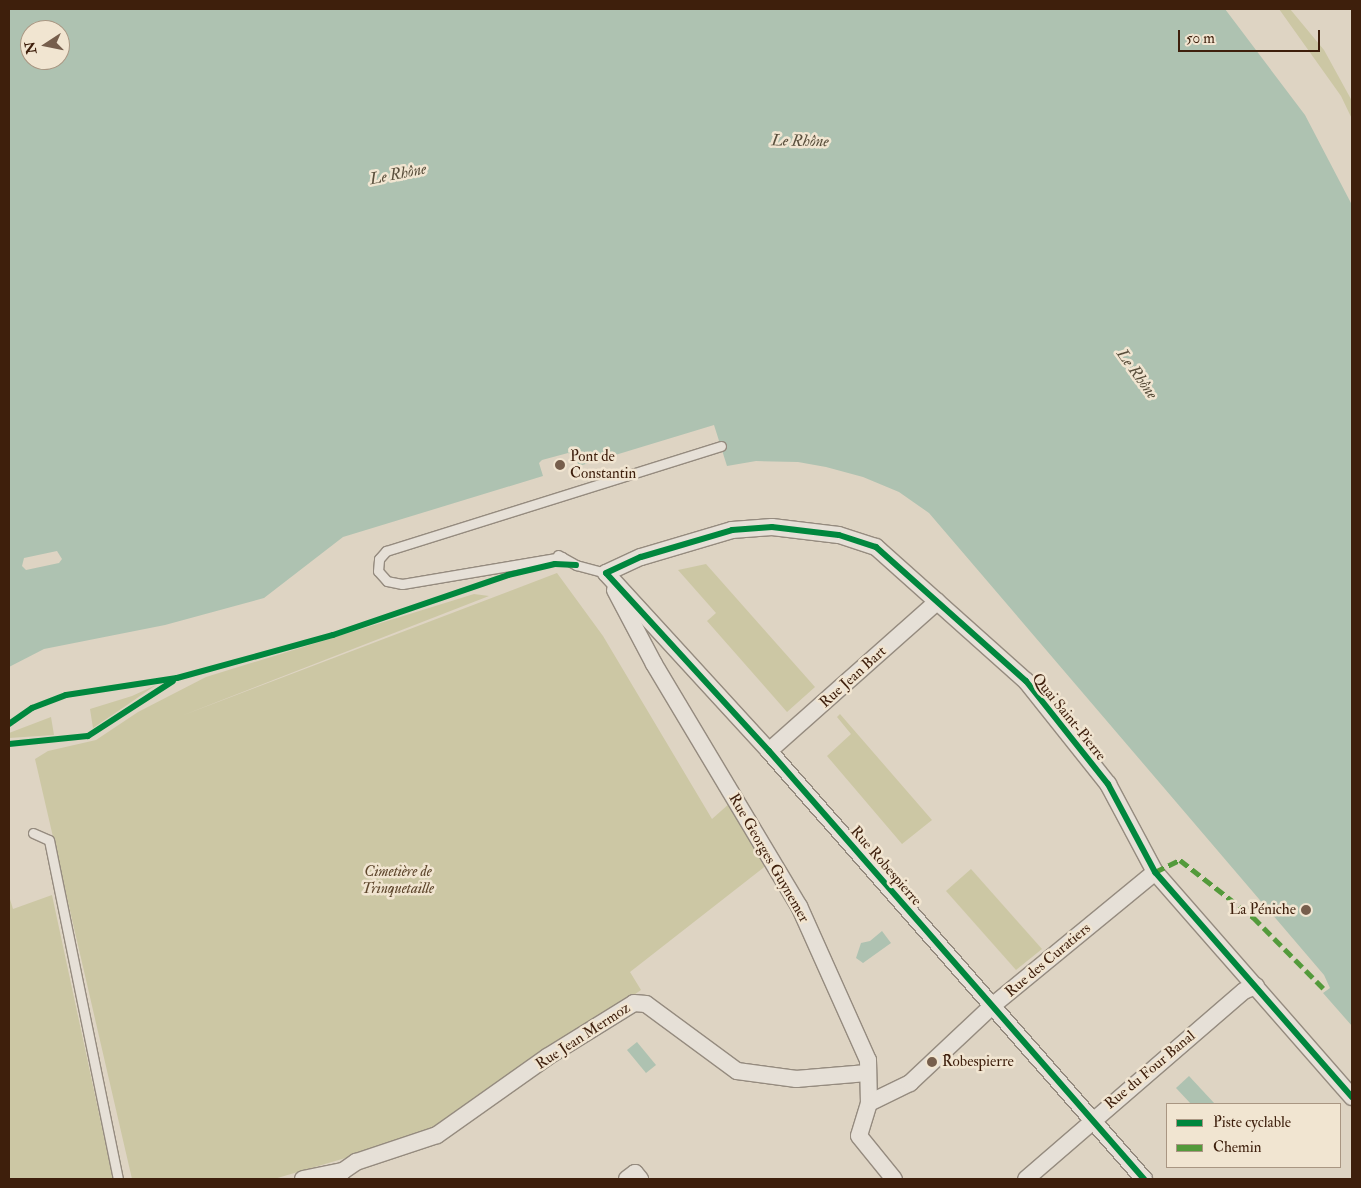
<!DOCTYPE html>
<meta charset="utf-8">
<style>
body{margin:0}
#map{position:relative;width:1361px;height:1188px;overflow:hidden;background:#ded4c3;font-family:"IM FELL Double Pica",serif}
div>[style]{position:absolute}
[style*='--x']{left:calc(var(--x)*1px);top:calc(var(--y)*1px);width:calc(var(--w)*1px);rotate:calc(var(--a)*1deg)}
.green>*{inset:0;background:#ccc7a4}
.water>*{inset:0;background:#aec2b1}
.roads{filter:drop-shadow(1px 0 #958b7f) drop-shadow(-1px 0 #958b7f) drop-shadow(0 1px #958b7f) drop-shadow(0 -1px #958b7f)}
.service>*{height:9px;margin:-4.5px;padding:0 4.5px;transform-origin:4.5px;border-radius:4.5px;background:#e6e0d7}
.minor>*{height:16px;margin:-8px;padding:0 8px;transform-origin:8px;border-radius:8px;background:#e6e0d7}
.quiet>*{height:5px;margin-top:-2.5px;transform-origin:0;background:repeating-linear-gradient(90deg,#539a3b 0 10px,transparent 0 15px)}
.cycleway>*{height:6px;margin:-3px;padding:0 3px;transform-origin:3px;border-radius:3px;background:#00873e}
.dots>*{width:14px;height:14px;translate:-50% -50%;box-sizing:border-box;border:2px solid #f1e5d1;border-radius:50%}
span{translate:-50% -50%;white-space:nowrap;text-align:center;line-height:1.15;-webkit-text-stroke:5px #f1e5d1;paint-order:stroke}
.poi-label{font-size:15px;color:#3e1f0c}
.left{translate:0 -50%;text-align:left}
.right{translate:-100% -50%;text-align:right}
.street-label{font-size:15px;color:#3e1f0c}
.park-label{font-size:15px;color:#5e462c;font-style:italic}
.water-label{font-size:16px;color:#594e3b;font-style:italic}
.frame{position:absolute;inset:0;border:10px solid #3e1f0c;pointer-events:none}
.legend{position:absolute;left:1166px;top:1103px;width:175px;height:65px;box-sizing:border-box;background:#f1e5d1;border:1px solid #a99682;margin:0;padding:6px 9px;list-style:none;font-size:15px;color:#3e1f0c}
.legend li{display:flex;align-items:center;gap:10px;height:25px}
.legend b{width:25px;border:1px solid #a99682}
.north{position:absolute;left:20px;top:20px;width:50px;height:50px;box-sizing:border-box;background:#f1e5d1;border:1px solid #a99682;border-radius:50%;rotate:259deg;font-size:14px;font-weight:700;line-height:20px;text-align:center;color:#3e1f0c}
.north::after{content:'';display:block;margin:auto;width:18px;height:22px;background:#765e4c;clip-path:polygon(50% 0,100% 100%,50% 72%,0 100%)}
.scale{position:absolute;left:1178px;top:30px;width:142px;height:22px;box-sizing:border-box;border:2px solid #3e1f0c;border-top:0;padding-left:6px;font-size:15px;line-height:18px;white-space:nowrap;color:#3e1f0c;-webkit-text-stroke:4px #f1e5d1;paint-order:stroke}
</style>
<div id="map">
<div class="green">
<i style="clip-path:polygon(1279px 9px,1290px 9px,1324px 50px,1352px 101px,1352px 119px,1341px 96px)"></i>
<i style="clip-path:polygon(706px 564px,815px 687px,787px 712px,707px 621px,716px 613px,678px 570px)"></i>
<i style="clip-path:polygon(557px 573px,603px 636px,712px 819px,730px 803px,768px 864px,630px 972px,641px 990px,434px 1132px,274px 1179px,132px 1179px,35px 759px,48px 751px,96px 740px,138px 712px,206px 677px,474px 594px,489px 596px,181px 716px)"></i>
<i style="clip-path:polygon(156px 685px,127px 705px,93px 728px,90px 709px,132px 696px)"></i>
<i style="clip-path:polygon(840px 714px,932px 820px,902px 844px,827px 756px,851px 734px,837px 717px)"></i>
<i style="clip-path:polygon(51px 717px,54px 735px,9px 738px,9px 733px)"></i>
<i style="clip-path:polygon(971px 869px,1042px 949px,1016px 970px,946px 891px)"></i>
<i style="clip-path:polygon(52px 895px,113px 1179px,9px 1179px,9px 896px,13px 909px)"></i>
</div>
<div class="water">
<i style="clip-path:polygon(evenodd,9px 9px,1225px 9px,1305px 115px,1352px 205px,1352px 1026px,1323px 993px,1330px 988px,1324px 975px,929px 513px,899px 492px,863px 477px,826px 467px,798px 462px,756px 461px,727px 466px,714px 425px,579px 466px,574px 455px,568px 453px,542px 460px,539px 463px,543px 476px,343px 537px,264px 598px,165px 625px,44px 649px,9px 667px,9px 9px,30px 30px,60px 30px,60px 60px,30px 60px,30px 30px,9px 9px,57px 551px,62px 559px,59px 563px,26px 570px,22px 566px,24px 558px,57px 551px)"></i>
<i style="clip-path:polygon(882px 931px,891px 943px,863px 963px,856px 958px,861px 943px,870px 941px)"></i>
<i style="clip-path:polygon(637px 1042px,656px 1065px,646px 1073px,627px 1050px)"></i>
<i style="clip-path:polygon(1189px 1076px,1215px 1104px,1191px 1104px,1176px 1088px)"></i>
</div>
<div class="roads">
<div class="service">
<i style="--x:558;--y:555;--w:21;--a:29"></i>
<i style="--x:576;--y:565;--w:31;--a:15"></i>
<i style="--x:562;--y:557;--w:162;--a:170.4"></i>
<i style="--x:402;--y:584;--w:15;--a:-169"></i>
<i style="--x:387;--y:581;--w:13;--a:-132"></i>
<i style="--x:378;--y:571;--w:12;--a:-85"></i>
<i style="--x:379;--y:559;--w:11;--a:-49"></i>
<i style="--x:386;--y:551;--w:351;--a:-17.4"></i>
<i style="--x:33;--y:833;--w:17;--a:24"></i>
<i style="--x:49;--y:840;--w:346;--a:78.5"></i>
</div>
<div class="minor">
<i style="--x:606;--y:573;--w:38;--a:-25"></i>
<i style="--x:641;--y:557;--w:95;--a:-16.5"></i>
<i style="--x:732;--y:530;--w:40;--a:-4.3"></i>
<i style="--x:772;--y:527;--w:67;--a:6.8"></i>
<i style="--x:839;--y:535;--w:39;--a:18"></i>
<i style="--x:876;--y:547;--w:201;--a:41.8"></i>
<i style="--x:1026;--y:681;--w:132;--a:51.5"></i>
<i style="--x:1108;--y:784;--w:100;--a:61.9"></i>
<i style="--x:1155;--y:872;--w:299;--a:48.8"></i>
<i style="--x:606;--y:573;--w:241;--a:47.5"></i>
<i style="--x:769;--y:751;--w:569;--a:48.78"></i>
<i style="--x:615;--y:590;--w:84;--a:62.2"></i>
<i style="--x:654;--y:664;--w:282;--a:59.1"></i>
<i style="--x:799;--y:906;--w:169;--a:65.9"></i>
<i style="--x:868;--y:1060;--w:43;--a:88.7"></i>
<i style="--x:869;--y:1103;--w:34;--a:107"></i>
<i style="--x:859;--y:1136;--w:55;--a:50.9"></i>
<i style="--x:769;--y:751;--w:225;--a:-41.6"></i>
<i style="--x:869;--y:1103;--w:46;--a:-26"></i>
<i style="--x:910;--y:1083;--w:112;--a:-43.2"></i>
<i style="--x:992;--y:1006;--w:211;--a:-39.4"></i>
<i style="--x:303;--y:1179;--w:41;--a:-11.3"></i>
<i style="--x:343;--y:1171;--w:16;--a:-35"></i>
<i style="--x:356;--y:1162;--w:85;--a:-18.4"></i>
<i style="--x:437;--y:1135;--w:135;--a:-35.3"></i>
<i style="--x:547;--y:1057;--w:102;--a:-31.8"></i>
<i style="--x:634;--y:1003;--w:12;--a:5"></i>
<i style="--x:646;--y:1004;--w:113;--a:36.4"></i>
<i style="--x:737;--y:1071;--w:60;--a:7.7"></i>
<i style="--x:796;--y:1079;--w:71;--a:-4.8"></i>
<i style="--x:627;--y:1179;--w:10;--a:-37"></i>
<i style="--x:635;--y:1173;--w:8;--a:50"></i>
<i style="--x:1026;--y:1179;--w:288;--a:-40.8"></i>
<i style="--x:1244;--y:991;--w:13;--a:-23"></i>
</div>
</div>
<div class="quiet">
<i style="--x:1155;--y:872;--w:28;--a:-26"></i>
<i style="--x:1180;--y:860;--w:93;--a:38"></i>
<i style="--x:1253;--y:917;--w:104;--a:45.4"></i>
</div>
<div class="cycleway">
<i style="--x:9;--y:724;--w:28;--a:-35"></i>
<i style="--x:32;--y:708;--w:36;--a:-21"></i>
<i style="--x:66;--y:695;--w:112;--a:-8.7"></i>
<i style="--x:177;--y:678;--w:162;--a:-15.4"></i>
<i style="--x:333;--y:635;--w:185;--a:-18.9"></i>
<i style="--x:508;--y:575;--w:48;--a:-13.2"></i>
<i style="--x:555;--y:564;--w:21;--a:3"></i>
<i style="--x:9;--y:744;--w:79;--a:-5.8"></i>
<i style="--x:88;--y:736;--w:101;--a:-32.9"></i>
<i style="--x:1144;--y:1179;--w:569;--a:-131.22"></i>
<i style="--x:769;--y:751;--w:241;--a:-132.5"></i>
<i style="--x:606;--y:573;--w:38;--a:-25"></i>
<i style="--x:641;--y:557;--w:95;--a:-16.5"></i>
<i style="--x:732;--y:530;--w:40;--a:-4.3"></i>
<i style="--x:772;--y:527;--w:67;--a:6.8"></i>
<i style="--x:839;--y:535;--w:39;--a:18"></i>
<i style="--x:876;--y:547;--w:201;--a:41.8"></i>
<i style="--x:1026;--y:681;--w:132;--a:51.5"></i>
<i style="--x:1108;--y:784;--w:100;--a:61.9"></i>
<i style="--x:1155;--y:872;--w:299;--a:48.8"></i>
</div>
<div class="dots">
<i style="left:560px;top:465px;background:#765e4c"></i>
<i style="left:1306px;top:910px;background:#765e4c"></i>
<i style="left:932px;top:1062px;background:#765e4c"></i>
</div>
<div class="poi-label">
<span class="left" style="left:570px;top:465px">Pont de<br>Constantin</span>
<span class="right" style="left:1296px;top:910px">La Péniche</span>
<span class="left" style="left:942px;top:1062px">Robespierre</span>
</div>
<div class="street-label">
<span style="left:853px;top:677px;rotate:-42deg">Rue Jean Bart</span>
<span style="left:1069px;top:717px;rotate:51deg">Quai Saint-Pierre</span>
<span style="left:769px;top:858px;rotate:60deg">Rue Georges Guynemer</span>
<span style="left:886px;top:866px;rotate:49deg">Rue Robespierre</span>
<span style="left:1048px;top:960px;rotate:-40deg">Rue des Curatiers</span>
<span style="left:583px;top:1036px;rotate:-33deg">Rue Jean Mermoz</span>
<span style="left:1150px;top:1070px;rotate:-40deg">Rue du Four Banal</span>
</div>
<div class="park-label">
<span style="left:398px;top:880px">Cimetière de<br>Trinquetaille</span>
</div>
<div class="water-label">
<span style="left:800px;top:141px;rotate:1deg">Le Rhône</span>
<span style="left:398px;top:174px;rotate:-11deg">Le Rhône</span>
<span style="left:1137px;top:374px;rotate:54deg">Le Rhône</span>
</div>
<div class="frame"></div>
<ul class="legend">
<li><b style="height:6px;background:#00873e"></b>Piste cyclable</li>
<li><b style="height:6px;background:#539a3b"></b>Chemin</li>
</ul>
<div class="north">N</div>
<div class="scale">50 m</div>
</div>
